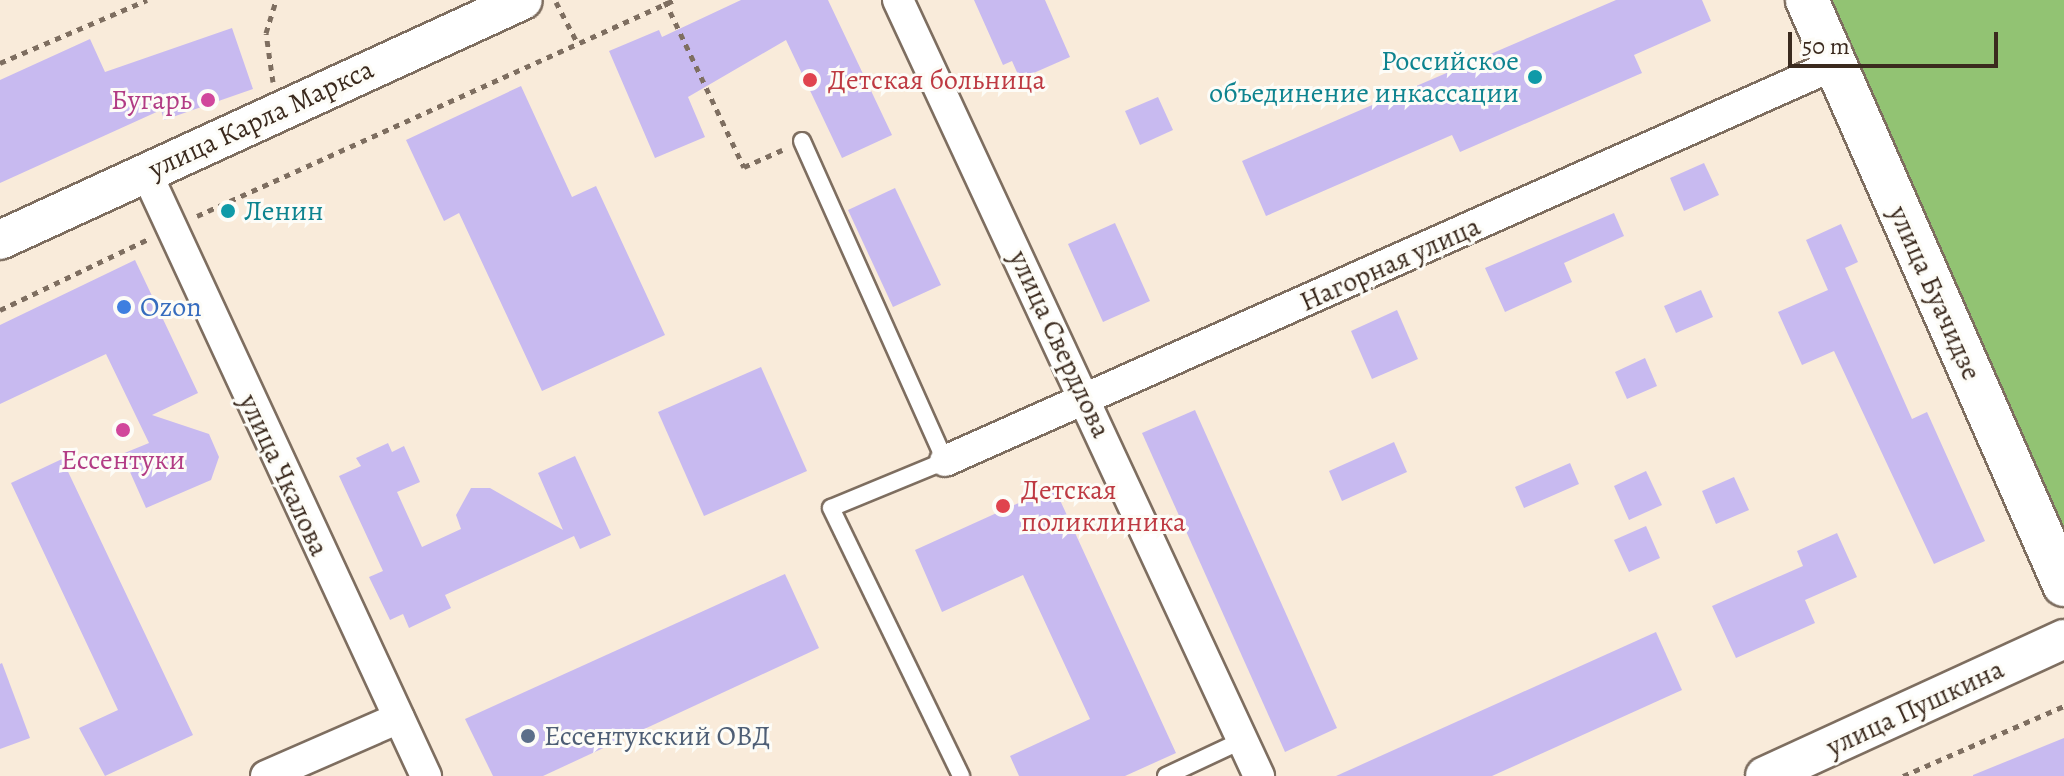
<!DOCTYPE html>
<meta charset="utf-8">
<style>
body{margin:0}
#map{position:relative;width:2064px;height:776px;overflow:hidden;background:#f9ebda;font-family:Alegreya,serif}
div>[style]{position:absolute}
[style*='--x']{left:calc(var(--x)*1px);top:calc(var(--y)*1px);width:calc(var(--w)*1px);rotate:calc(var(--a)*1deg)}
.green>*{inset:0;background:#92c373}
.building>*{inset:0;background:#c8baf0}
.path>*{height:5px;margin-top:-2.5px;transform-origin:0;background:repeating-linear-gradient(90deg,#7e6e60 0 6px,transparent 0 12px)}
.roads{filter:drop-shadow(2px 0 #7e6e60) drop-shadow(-2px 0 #7e6e60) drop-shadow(0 2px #7e6e60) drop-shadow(0 -2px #7e6e60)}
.service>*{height:16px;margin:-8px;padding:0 8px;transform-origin:8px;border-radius:8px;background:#fff}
.minor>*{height:30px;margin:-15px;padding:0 15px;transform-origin:15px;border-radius:15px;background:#fff}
.tertiary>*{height:38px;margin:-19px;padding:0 19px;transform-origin:19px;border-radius:19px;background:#fff}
.secondary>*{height:42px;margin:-21px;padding:0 21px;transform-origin:21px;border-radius:21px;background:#fff}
.dots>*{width:22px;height:22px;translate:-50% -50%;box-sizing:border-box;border:4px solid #fdfcf7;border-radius:50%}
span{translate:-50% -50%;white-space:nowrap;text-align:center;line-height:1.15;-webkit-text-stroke:6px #fdfcf7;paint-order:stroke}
.culture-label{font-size:28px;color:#0d838f}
.right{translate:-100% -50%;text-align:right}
.left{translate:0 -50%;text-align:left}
.health-label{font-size:28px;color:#be3a42}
.hotel-label{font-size:28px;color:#b23c85}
.street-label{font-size:28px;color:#3b2a1e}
.shop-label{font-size:28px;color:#366cbe}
.service-label{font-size:28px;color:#4e5e75}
.scale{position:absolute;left:1788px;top:32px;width:210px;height:36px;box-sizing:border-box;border:4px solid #3b2a1e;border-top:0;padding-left:10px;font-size:24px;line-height:28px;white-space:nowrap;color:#3b2a1e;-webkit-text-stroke:6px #fdfcf7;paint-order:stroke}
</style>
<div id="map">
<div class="green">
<i style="clip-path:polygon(1822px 0,2064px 0,2064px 530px)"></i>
</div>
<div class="building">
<i style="clip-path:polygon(741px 0,828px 0,892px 135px,842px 158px,786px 40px,688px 97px,705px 137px,655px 158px,609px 51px,659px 30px,662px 37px)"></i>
<i style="clip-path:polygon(974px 0,1045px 0,1070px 57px,1020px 79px,1012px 61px,1003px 65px)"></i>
<i style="clip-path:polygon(1616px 0,1702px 0,1711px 21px,1634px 55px,1642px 73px,1460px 152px,1452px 135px,1266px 216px,1242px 161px)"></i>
<i style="clip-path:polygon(232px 28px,253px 89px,164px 120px,161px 110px,0 183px,0 80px,90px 39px,105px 72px)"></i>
<i style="clip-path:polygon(521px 86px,572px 197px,596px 186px,665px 335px,542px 391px,459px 213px,444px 221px,406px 140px)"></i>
<i style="clip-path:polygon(1158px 97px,1173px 130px,1140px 145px,1125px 111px)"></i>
<i style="clip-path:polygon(1704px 163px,1719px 195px,1684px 211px,1670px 178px)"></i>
<i style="clip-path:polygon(895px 188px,941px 285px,893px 307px,848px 210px)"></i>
<i style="clip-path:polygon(1614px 213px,1624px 236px,1564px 263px,1572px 282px,1505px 312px,1485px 268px)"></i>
<i style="clip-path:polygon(1115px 223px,1150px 301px,1103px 322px,1068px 244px)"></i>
<i style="clip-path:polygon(1841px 224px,1858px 262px,1845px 268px,1912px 419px,1927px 412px,1985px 541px,1934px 564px,1834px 351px,1802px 365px,1778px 312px,1828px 290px,1806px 240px)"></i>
<i style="clip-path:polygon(135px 260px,198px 393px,152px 415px,209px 434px,219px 457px,211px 480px,146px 508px,122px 454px,149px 443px,106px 354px,0 404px,0 325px)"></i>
<i style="clip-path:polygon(1701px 290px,1713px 317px,1676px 333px,1664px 306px)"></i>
<i style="clip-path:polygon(1397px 310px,1418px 359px,1372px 379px,1351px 331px)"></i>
<i style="clip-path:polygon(1645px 358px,1657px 386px,1627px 399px,1615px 372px)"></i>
<i style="clip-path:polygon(761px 367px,807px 471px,704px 516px,658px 412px)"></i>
<i style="clip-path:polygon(1195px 410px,1337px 728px,1285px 752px,1142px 433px)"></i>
<i style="clip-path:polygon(1394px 442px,1407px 472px,1342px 501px,1329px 471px)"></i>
<i style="clip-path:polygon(388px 443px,392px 452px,404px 446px,420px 482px,397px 492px,422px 547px,461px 529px,456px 515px,471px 488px,490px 488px,563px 530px,538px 473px,575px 456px,611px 535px,580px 549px,574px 536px,445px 595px,451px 608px,409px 628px,403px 614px,390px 620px,369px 577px,383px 571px,339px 476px,361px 466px,356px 458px)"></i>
<i style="clip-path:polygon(62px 459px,193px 735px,105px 776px,79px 728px,118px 710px,11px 483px)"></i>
<i style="clip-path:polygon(1570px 463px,1579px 484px,1524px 508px,1515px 487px)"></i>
<i style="clip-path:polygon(1646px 471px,1662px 505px,1629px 520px,1614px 486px)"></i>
<i style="clip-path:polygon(1734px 477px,1749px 510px,1716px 524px,1702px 491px)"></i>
<i style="clip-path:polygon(1054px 487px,1176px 753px,1125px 776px,1019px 776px,1010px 756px,1090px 719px,1023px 575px,942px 612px,915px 550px)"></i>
<i style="clip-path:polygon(1646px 526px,1660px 558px,1629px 572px,1614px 540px)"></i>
<i style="clip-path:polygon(1837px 533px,1857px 577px,1805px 600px,1815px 623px,1736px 658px,1712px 606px,1803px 566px,1797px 551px)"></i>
<i style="clip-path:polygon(785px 574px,819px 648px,543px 776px,493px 776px,465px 719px)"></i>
<i style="clip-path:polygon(1656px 632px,1682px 690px,1492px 776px,1336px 776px)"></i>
<i style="clip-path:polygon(2px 663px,30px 738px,0 749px,0 664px)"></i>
<i style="clip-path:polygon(2064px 738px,2064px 776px,1973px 776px,1973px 775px)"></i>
</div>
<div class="path">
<i style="--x:665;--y:1;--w:184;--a:64.6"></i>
<i style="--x:744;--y:167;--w:42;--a:-24.1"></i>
<i style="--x:556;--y:2;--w:47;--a:62.4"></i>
<i style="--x:0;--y:63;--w:160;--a:-23.2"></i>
<i style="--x:273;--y:82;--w:49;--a:-98.1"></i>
<i style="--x:266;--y:33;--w:34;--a:-73"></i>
<i style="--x:197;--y:216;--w:524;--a:-24.36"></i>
<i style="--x:0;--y:310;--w:164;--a:-25.6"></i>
<i style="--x:1903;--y:776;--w:176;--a:-23.5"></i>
</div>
<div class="roads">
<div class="service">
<i style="--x:802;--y:141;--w:350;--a:65.9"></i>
<i style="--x:945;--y:461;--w:123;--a:157.6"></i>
<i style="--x:831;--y:508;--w:298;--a:64.1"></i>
<i style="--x:1166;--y:776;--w:85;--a:-25.1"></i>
</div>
<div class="minor">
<i style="--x:898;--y:0;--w:856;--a:65.05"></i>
<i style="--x:146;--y:172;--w:666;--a:65.13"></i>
<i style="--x:945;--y:461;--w:973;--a:-24.01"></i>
<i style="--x:266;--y:776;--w:145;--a:-23.6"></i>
</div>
<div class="tertiary">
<i style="--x:0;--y:240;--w:575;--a:-24.65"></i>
<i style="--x:1765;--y:776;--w:329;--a:-24.6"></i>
</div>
<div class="secondary">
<i style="--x:1807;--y:0;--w:639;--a:66.28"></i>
</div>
</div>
<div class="dots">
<i style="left:1535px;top:77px;background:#0f9aa8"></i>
<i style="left:810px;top:80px;background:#e0444e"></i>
<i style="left:208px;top:100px;background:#d1479c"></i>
<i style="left:228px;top:211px;background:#0f9aa8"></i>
<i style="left:124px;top:307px;background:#3f7fe0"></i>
<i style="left:123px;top:430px;background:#d1479c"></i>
<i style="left:1003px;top:506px;background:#e0444e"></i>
<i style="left:528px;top:736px;background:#5c6f8a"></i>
</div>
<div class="culture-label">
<span class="right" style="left:1519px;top:77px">Российское<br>объединение инкассации</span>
<span class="left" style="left:244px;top:211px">Ленин</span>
</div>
<div class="health-label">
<span class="left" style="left:828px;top:80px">Детская больница</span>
<span class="left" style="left:1021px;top:506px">Детская<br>поликлиника</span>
</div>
<div class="hotel-label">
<span class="right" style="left:192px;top:100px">Бугарь</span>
<span style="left:123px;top:460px">Ессентуки</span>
</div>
<div class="street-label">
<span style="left:261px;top:119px;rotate:-25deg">улица Карла Маркса</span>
<span style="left:1390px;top:264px;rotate:-24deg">Нагорная улица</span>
<span style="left:1935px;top:293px;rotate:66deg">улица Буачидзе</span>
<span style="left:1060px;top:344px;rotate:65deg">улица Свердлова</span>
<span style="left:284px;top:475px;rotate:65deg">улица Чкалова</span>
<span style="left:1915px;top:708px;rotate:-25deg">улица Пушкина</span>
</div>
<div class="shop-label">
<span class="left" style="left:140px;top:307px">Ozon</span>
</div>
<div class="service-label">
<span class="left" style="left:544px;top:736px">Ессентукский ОВД</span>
</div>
<div class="scale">50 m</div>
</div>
